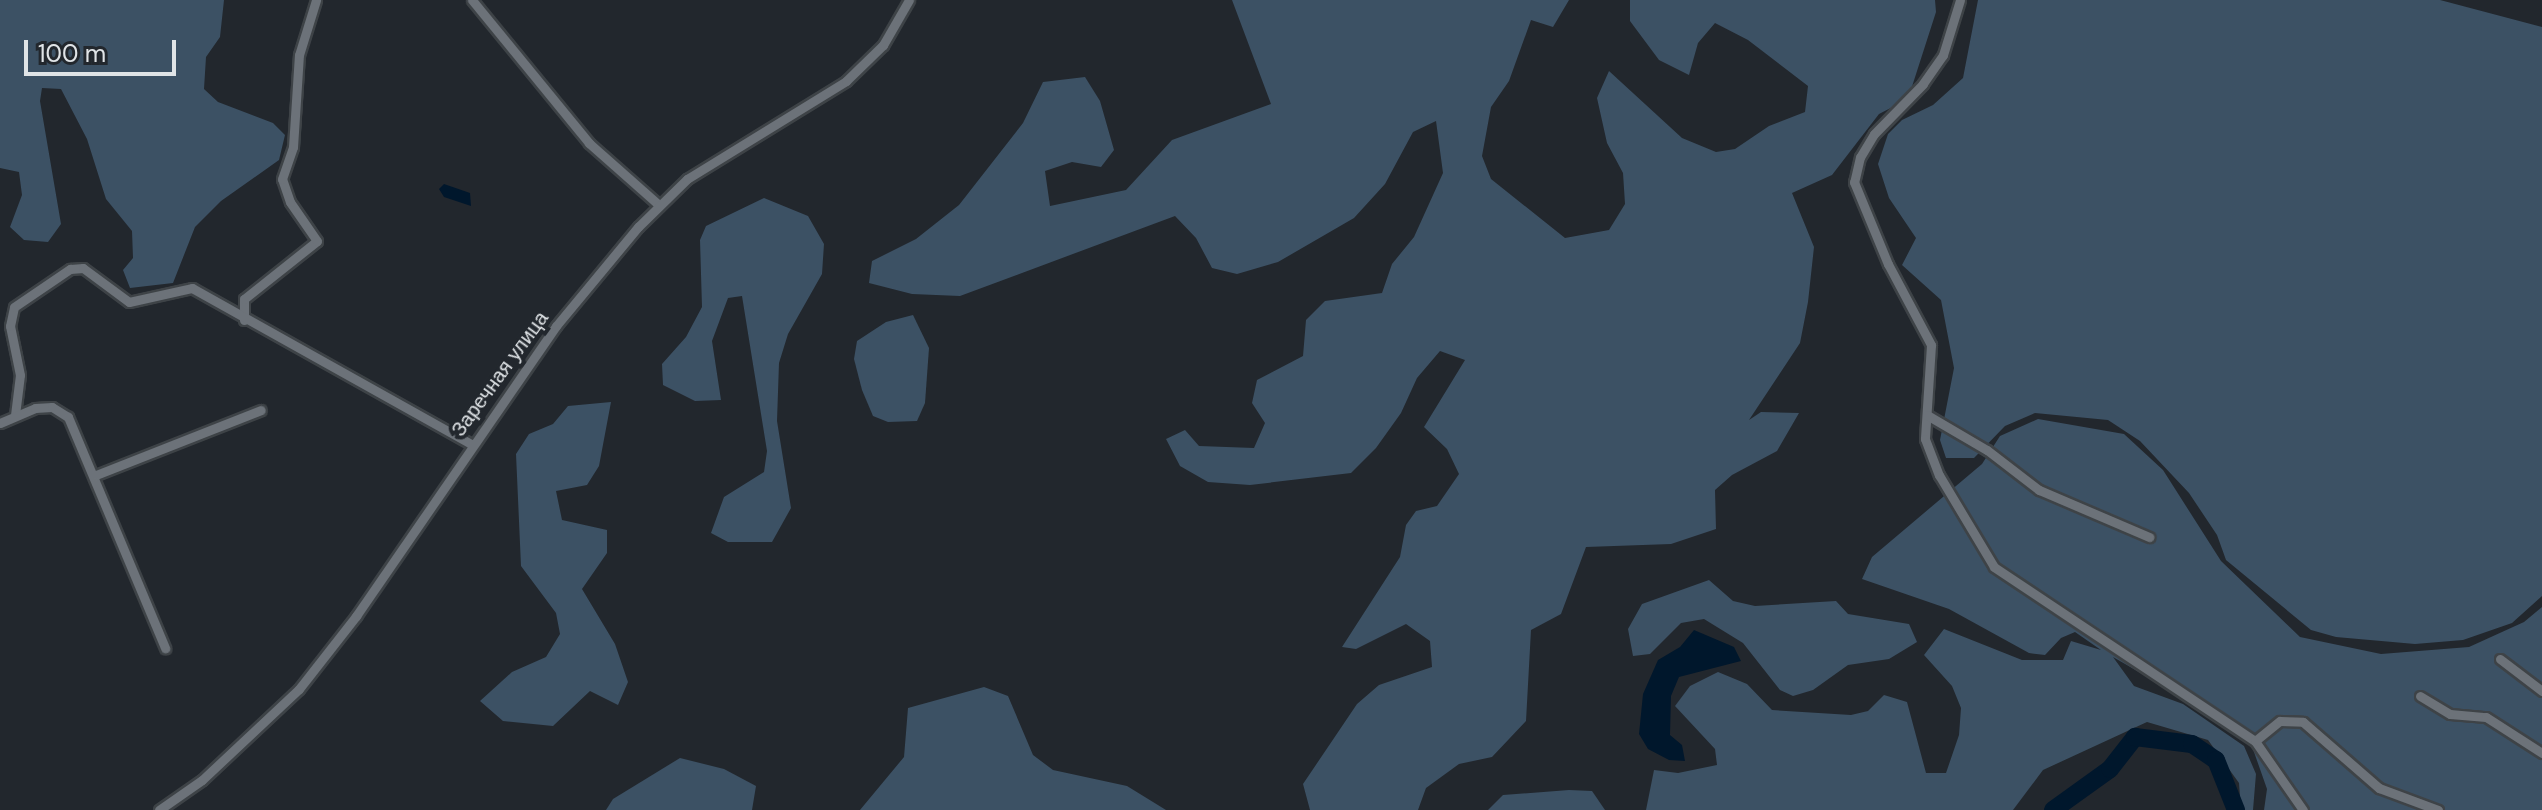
<!DOCTYPE html>
<meta charset="utf-8">
<style>
body{margin:0}
#map{position:relative;width:2542px;height:810px;overflow:hidden;background:#22272d;font-family:"DM Sans",sans-serif}
div>[style]{position:absolute}
[style*='--x']{left:calc(var(--x)*1px);top:calc(var(--y)*1px);width:calc(var(--w)*1px);rotate:calc(var(--a)*1deg)}
.green>*{inset:0;background:#3c5164}
.water>*{inset:0;background:#00172c}
.river>*{height:18px;margin:-9px;padding:0 9px;transform-origin:9px;border-radius:9px;background:#00172c}
.roads{filter:drop-shadow(2px 0 #3e4347) drop-shadow(-2px 0 #3e4347) drop-shadow(0 2px #3e4347) drop-shadow(0 -2px #3e4347)}
.minor>*{height:9px;margin:-4.5px;padding:0 4.5px;transform-origin:4.5px;border-radius:4.5px;background:#6c7279}
span{translate:-50% -50%;white-space:nowrap;text-align:center;line-height:1.15;-webkit-text-stroke:8px #22272d;paint-order:stroke}
.street-label{font-size:20px;color:#e0e4e7}
.scale{position:absolute;left:24px;top:40px;width:152px;height:36px;box-sizing:border-box;border:4px solid #e0e4e7;border-top:0;padding-left:10px;font-size:24px;line-height:28px;white-space:nowrap;color:#e0e4e7;-webkit-text-stroke:6px #22272d;paint-order:stroke}
</style>
<div id="map">
<div class="green">
<i style="clip-path:polygon(0 0,224px 0,220px 37px,206px 57px,204px 89px,218px 102px,273px 123px,285px 135px,279px 160px,221px 201px,195px 227px,173px 283px,130px 288px,123px 270px,133px 258px,132px 231px,106px 199px,87px 139px,61px 89px,42px 88px,40px 101px,61px 224px,48px 242px,24px 240px,10px 227px,22px 195px,19px 172px,0 168px)"></i>
<i style="clip-path:polygon(1232px 0,1569px 0,1553px 27px,1531px 20px,1509px 81px,1491px 107px,1482px 156px,1491px 179px,1565px 238px,1609px 230px,1625px 204px,1623px 173px,1607px 143px,1597px 98px,1609px 71px,1682px 138px,1716px 152px,1735px 149px,1769px 126px,1805px 112px,1808px 86px,1748px 40px,1715px 23px,1698px 43px,1689px 75px,1659px 60px,1630px 21px,1630px 0,1935px 0,1936px 12px,1908px 99px,1879px 114px,1832px 175px,1792px 193px,1814px 247px,1808px 302px,1800px 343px,1749px 420px,1761px 412px,1799px 413px,1777px 451px,1732px 475px,1715px 490px,1716px 529px,1671px 544px,1586px 547px,1561px 614px,1531px 630px,1526px 721px,1492px 757px,1459px 764px,1426px 788px,1418px 810px,1310px 810px,1303px 784px,1357px 704px,1379px 685px,1432px 667px,1430px 641px,1406px 624px,1356px 649px,1342px 647px,1400px 557px,1406px 525px,1416px 511px,1437px 506px,1459px 474px,1447px 449px,1424px 427px,1465px 360px,1440px 351px,1417px 378px,1401px 413px,1376px 448px,1351px 473px,1250px 485px,1208px 482px,1180px 466px,1166px 439px,1185px 430px,1199px 446px,1254px 448px,1265px 423px,1252px 403px,1257px 380px,1303px 356px,1306px 320px,1325px 301px,1382px 293px,1392px 264px,1414px 237px,1443px 173px,1436px 121px,1413px 132px,1385px 184px,1354px 218px,1278px 262px,1237px 274px,1212px 268px,1196px 238px,1175px 216px,960px 296px,912px 294px,869px 283px,872px 261px,916px 239px,959px 205px,1023px 123px,1043px 82px,1085px 77px,1100px 101px,1114px 150px,1101px 167px,1072px 162px,1045px 171px,1050px 206px,1126px 190px,1172px 140px,1271px 104px)"></i>
<i style="clip-path:polygon(1978px 0,2440px 0,2542px 27px,2542px 596px,2512px 623px,2463px 640px,2415px 644px,2336px 637px,2311px 630px,2226px 560px,2217px 535px,2189px 493px,2140px 441px,2108px 420px,2035px 413px,2005px 426px,1974px 458px,1946px 458px,1940px 440px,1954px 368px,1941px 300px,1902px 265px,1916px 238px,1889px 198px,1878px 164px,1888px 134px,1902px 120px,1933px 105px,1963px 78px)"></i>
<i style="clip-path:polygon(764px 198px,808px 216px,824px 244px,822px 274px,788px 334px,779px 363px,777px 421px,791px 508px,772px 542px,728px 542px,711px 533px,724px 497px,764px 472px,767px 451px,742px 296px,728px 298px,712px 341px,721px 400px,695px 401px,663px 385px,662px 364px,686px 337px,702px 307px,700px 240px,706px 226px)"></i>
<i style="clip-path:polygon(913px 315px,929px 348px,925px 403px,917px 421px,888px 422px,873px 416px,862px 390px,854px 359px,857px 341px,886px 322px)"></i>
<i style="clip-path:polygon(611px 402px,599px 466px,587px 485px,556px 491px,562px 520px,607px 530px,607px 553px,582px 589px,615px 644px,628px 682px,618px 705px,590px 691px,553px 726px,503px 721px,480px 701px,512px 672px,546px 657px,560px 634px,556px 613px,521px 566px,516px 454px,529px 434px,553px 424px,568px 406px)"></i>
<i style="clip-path:polygon(2038px 419px,2124px 434px,2163px 470px,2221px 561px,2300px 637px,2381px 654px,2469px 647px,2524px 622px,2542px 607px,2542px 810px,2264px 810px,2267px 789px,2248px 735px,2113px 657px,2134px 686px,2183px 704px,2244px 746px,2256px 774px,2253px 810px,2241px 810px,2239px 783px,2208px 740px,2147px 722px,2043px 770px,2013px 810px,1646px 810px,1654px 770px,1678px 773px,1717px 765px,1715px 749px,1675px 706px,1690px 686px,1718px 672px,1747px 684px,1772px 710px,1851px 715px,1868px 711px,1884px 695px,1907px 702px,1926px 773px,1946px 773px,1959px 735px,1961px 708px,1952px 686px,1924px 655px,1944px 629px,2022px 660px,2063px 660px,2071px 641px,2101px 650px,2075px 632px,2061px 638px,2045px 655px,2029px 653px,1949px 609px,1862px 579px,1872px 557px,1982px 464px,2000px 436px)"></i>
<i style="clip-path:polygon(1709px 580px,1733px 601px,1755px 606px,1836px 601px,1848px 614px,1909px 624px,1917px 642px,1889px 659px,1848px 665px,1813px 690px,1793px 696px,1780px 690px,1743px 643px,1704px 619px,1681px 623px,1650px 654px,1633px 656px,1628px 629px,1642px 604px)"></i>
<i style="clip-path:polygon(984px 687px,1008px 696px,1033px 755px,1053px 770px,1127px 786px,1166px 810px,860px 810px,904px 757px,908px 708px)"></i>
<i style="clip-path:polygon(680px 758px,724px 769px,756px 786px,752px 810px,606px 810px,613px 799px)"></i>
<i style="clip-path:polygon(1569px 790px,1592px 791px,1605px 810px,1488px 810px,1503px 795px)"></i>
</div>
<div class="water">
<i style="clip-path:polygon(444px 184px,470px 193px,471px 206px,444px 197px,439px 189px)"></i>
<i style="clip-path:polygon(1694px 630px,1734px 647px,1741px 661px,1679px 677px,1671px 696px,1670px 735px,1682px 745px,1685px 761px,1669px 760px,1648px 749px,1639px 734px,1643px 694px,1658px 660px,1680px 647px)"></i>
</div>
<div class="river">
<i style="--x:2053;--y:810;--w:70;--a:-35.7"></i>
<i style="--x:2110;--y:769;--w:41;--a:-52"></i>
<i style="--x:2135;--y:737;--w:57;--a:7"></i>
<i style="--x:2192;--y:744;--w:29;--a:34"></i>
<i style="--x:2216;--y:760;--w:54;--a:68.2"></i>
</div>
<div class="roads">
<div class="minor">
<i style="--x:472;--y:0;--w:185;--a:50.7"></i>
<i style="--x:589;--y:143;--w:94;--a:41.5"></i>
<i style="--x:1960;--y:0;--w:58;--a:107.2"></i>
<i style="--x:1943;--y:55;--w:35;--a:125"></i>
<i style="--x:1923;--y:84;--w:70;--a:134.4"></i>
<i style="--x:1874;--y:134;--w:27;--a:121"></i>
<i style="--x:1860;--y:157;--w:26;--a:103"></i>
<i style="--x:1854;--y:182;--w:89;--a:67.5"></i>
<i style="--x:1888;--y:264;--w:92;--a:62"></i>
<i style="--x:1931;--y:345;--w:94;--a:93.7"></i>
<i style="--x:1925;--y:439;--w:39;--a:69"></i>
<i style="--x:1939;--y:475;--w:107;--a:59.1"></i>
<i style="--x:1994;--y:567;--w:314;--a:33.7"></i>
<i style="--x:2255;--y:741;--w:84;--a:55.2"></i>
<i style="--x:244;--y:320;--w:21;--a:-90"></i>
<i style="--x:244;--y:299;--w:93;--a:-38.5"></i>
<i style="--x:317;--y:241;--w:47;--a:-124.7"></i>
<i style="--x:290;--y:202;--w:24;--a:-109"></i>
<i style="--x:282;--y:179;--w:34;--a:-71"></i>
<i style="--x:293;--y:147;--w:92;--a:-86.3"></i>
<i style="--x:299;--y:55;--w:58;--a:-72.8"></i>
<i style="--x:15;--y:415;--w:40;--a:-82.9"></i>
<i style="--x:20;--y:375;--w:50;--a:-101.5"></i>
<i style="--x:10;--y:326;--w:19;--a:-78"></i>
<i style="--x:14;--y:307;--w:68;--a:-34.2"></i>
<i style="--x:70;--y:269;--w:13;--a:-4"></i>
<i style="--x:83;--y:268;--w:57;--a:36.5"></i>
<i style="--x:129;--y:302;--w:65;--a:-12.5"></i>
<i style="--x:192;--y:288;--w:320;--a:29.2"></i>
<i style="--x:1927;--y:415;--w:69;--a:30.3"></i>
<i style="--x:1987;--y:450;--w:66;--a:37.6"></i>
<i style="--x:2039;--y:490;--w:120;--a:23.1"></i>
<i style="--x:0;--y:423;--w:38;--a:-23"></i>
<i style="--x:35;--y:408;--w:17;--a:-3"></i>
<i style="--x:52;--y:407;--w:19;--a:32"></i>
<i style="--x:68;--y:417;--w:251;--a:67.2"></i>
<i style="--x:96;--y:475;--w:177;--a:-21.5"></i>
<i style="--x:2500;--y:659;--w:53;--a:37.3"></i>
<i style="--x:2420;--y:696;--w:35;--a:31"></i>
<i style="--x:2450;--y:714;--w:36;--a:5"></i>
<i style="--x:2486;--y:717;--w:67;--a:32.7"></i>
<i style="--x:2255;--y:741;--w:32;--a:-39"></i>
<i style="--x:2280;--y:721;--w:23;--a:2"></i>
<i style="--x:2303;--y:722;--w:101;--a:41"></i>
<i style="--x:2379;--y:788;--w:63;--a:20.4"></i>
<i style="--x:159;--y:810;--w:52;--a:-34.9"></i>
<i style="--x:202;--y:780;--w:133;--a:-43.2"></i>
<i style="--x:299;--y:689;--w:93;--a:-52"></i>
<i style="--x:356;--y:616;--w:352;--a:-55.4"></i>
<i style="--x:556;--y:326;--w:129;--a:-50.4"></i>
<i style="--x:638;--y:227;--w:69;--a:-44.4"></i>
<i style="--x:687;--y:179;--w:187;--a:-31.6"></i>
<i style="--x:846;--y:81;--w:52;--a:-44.2"></i>
<i style="--x:883;--y:45;--w:52;--a:-60"></i>
</div>
</div>
<div class="street-label">
<span style="left:500px;top:374px;rotate:-54deg">Заречная улица</span>
</div>
<div class="scale">100 m</div>
</div>
